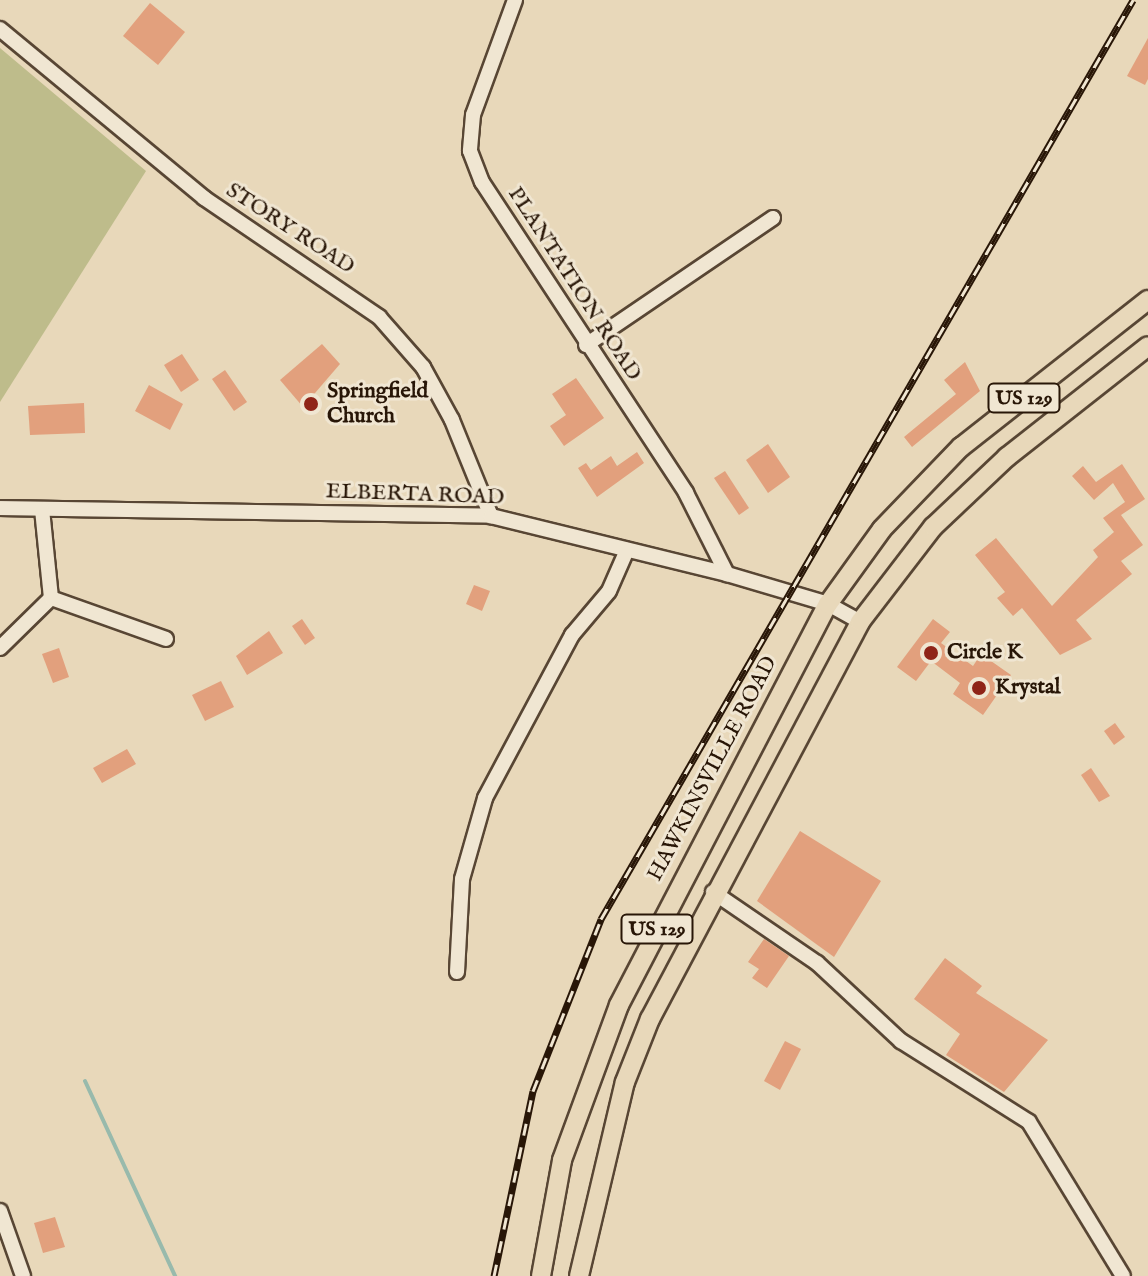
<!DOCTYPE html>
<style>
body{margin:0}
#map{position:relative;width:1148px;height:1276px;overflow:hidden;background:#e8d8ba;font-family:"IM FELL English",serif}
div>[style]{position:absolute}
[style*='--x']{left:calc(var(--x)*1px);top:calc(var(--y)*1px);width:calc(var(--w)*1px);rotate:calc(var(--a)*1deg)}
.green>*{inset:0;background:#bebc8b}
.stream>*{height:4px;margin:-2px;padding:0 2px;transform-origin:2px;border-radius:2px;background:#98baac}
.building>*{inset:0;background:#e2a07d}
.roads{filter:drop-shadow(2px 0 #584634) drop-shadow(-2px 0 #584634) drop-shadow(0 2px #584634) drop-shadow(0 -2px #584634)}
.minor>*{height:14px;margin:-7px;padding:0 7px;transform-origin:7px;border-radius:7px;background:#f0e6d2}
.major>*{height:18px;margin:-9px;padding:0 9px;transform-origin:9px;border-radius:9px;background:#e8d8ba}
.rail>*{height:7px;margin-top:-3.5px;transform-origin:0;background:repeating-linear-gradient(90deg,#f0e6d2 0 12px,#281607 0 24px);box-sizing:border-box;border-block:2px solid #281607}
.dots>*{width:22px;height:22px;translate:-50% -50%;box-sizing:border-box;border:4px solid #f0e6d2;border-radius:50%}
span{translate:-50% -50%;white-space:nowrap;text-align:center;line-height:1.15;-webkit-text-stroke:6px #f0e6d2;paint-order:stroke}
.shield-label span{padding:2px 6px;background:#f0e6d2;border:2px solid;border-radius:6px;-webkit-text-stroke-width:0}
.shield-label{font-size:20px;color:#281607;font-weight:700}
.street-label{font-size:22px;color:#281607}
.poi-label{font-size:22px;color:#281607;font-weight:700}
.left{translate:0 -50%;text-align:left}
</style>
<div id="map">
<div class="green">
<i style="clip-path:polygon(0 48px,146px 171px,0 402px)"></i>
</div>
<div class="stream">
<i style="--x:85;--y:1081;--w:215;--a:65.2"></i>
</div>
<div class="building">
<i style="clip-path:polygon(150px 3px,185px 32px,158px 65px,123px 36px)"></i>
<i style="clip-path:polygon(1148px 38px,1148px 79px,1145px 85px,1127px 76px)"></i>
<i style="clip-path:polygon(322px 344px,340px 364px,303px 407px,280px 380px)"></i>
<i style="clip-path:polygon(182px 354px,199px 380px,181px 392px,164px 365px)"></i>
<i style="clip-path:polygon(965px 362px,980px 391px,912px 447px,904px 437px,956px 394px,944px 380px)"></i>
<i style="clip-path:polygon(225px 370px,247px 402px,234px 411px,212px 379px)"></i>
<i style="clip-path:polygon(576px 378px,604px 418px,564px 446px,550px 426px,566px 415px,552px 394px)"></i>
<i style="clip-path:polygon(149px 385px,183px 404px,170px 430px,135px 411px)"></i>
<i style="clip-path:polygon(84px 403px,85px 433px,30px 435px,28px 406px)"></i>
<i style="clip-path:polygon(768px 444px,790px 477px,768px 493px,746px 460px)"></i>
<i style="clip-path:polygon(637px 452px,644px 463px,597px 497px,578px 468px,586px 463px,591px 470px,611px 456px,617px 466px)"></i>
<i style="clip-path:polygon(1122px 464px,1145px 499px,1121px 515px,1143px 545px,1121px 561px,1132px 574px,1076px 620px,1092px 639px,1060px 655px,1022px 608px,1013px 616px,997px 598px,1005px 592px,975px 555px,996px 538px,1052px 606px,1098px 557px,1093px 550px,1114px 532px,1103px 518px,1125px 502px,1113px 483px,1094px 500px,1072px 476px,1083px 466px,1096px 482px)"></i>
<i style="clip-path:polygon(725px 471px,749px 508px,739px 515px,714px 478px)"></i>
<i style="clip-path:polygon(474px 585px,490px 591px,482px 611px,466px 604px)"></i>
<i style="clip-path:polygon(302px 619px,315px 638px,305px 645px,292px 626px)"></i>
<i style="clip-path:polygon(933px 619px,950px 632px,941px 643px,973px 666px,981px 654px,1011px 675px,983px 715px,953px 694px,960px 683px,931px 661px,916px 681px,897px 667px)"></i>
<i style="clip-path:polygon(269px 631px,283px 653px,247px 675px,236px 656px)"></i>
<i style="clip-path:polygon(59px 648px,69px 677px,53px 683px,42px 654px)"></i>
<i style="clip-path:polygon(221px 681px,234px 707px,205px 721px,192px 695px)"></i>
<i style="clip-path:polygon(1115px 723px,1125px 737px,1114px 745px,1104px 731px)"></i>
<i style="clip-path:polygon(127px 749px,136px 764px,102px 783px,93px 768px)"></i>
<i style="clip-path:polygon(1091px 768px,1110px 796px,1099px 802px,1081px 775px)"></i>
<i style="clip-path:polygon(800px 831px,881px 881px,834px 957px,757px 901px)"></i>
<i style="clip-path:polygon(764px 939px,789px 956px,767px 988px,752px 978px,759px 969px,748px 962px)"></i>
<i style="clip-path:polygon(945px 958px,982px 986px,976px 993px,1048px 1040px,1004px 1092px,946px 1055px,960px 1034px,914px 999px)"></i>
<i style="clip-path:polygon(785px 1041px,801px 1049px,780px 1090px,764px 1081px)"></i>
<i style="clip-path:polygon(55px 1217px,65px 1247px,43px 1253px,34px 1223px)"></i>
</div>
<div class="roads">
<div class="minor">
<i style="--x:515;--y:0;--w:122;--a:110.1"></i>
<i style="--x:473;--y:115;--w:36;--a:95"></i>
<i style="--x:470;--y:151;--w:33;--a:69"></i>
<i style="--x:482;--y:182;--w:372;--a:56.7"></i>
<i style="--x:686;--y:493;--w:91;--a:63.2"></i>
<i style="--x:0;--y:29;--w:265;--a:39.6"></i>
<i style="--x:204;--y:198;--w:212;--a:34.2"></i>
<i style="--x:379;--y:317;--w:67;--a:48.7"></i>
<i style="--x:423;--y:367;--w:60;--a:61.3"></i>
<i style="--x:452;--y:420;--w:104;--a:67.9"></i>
<i style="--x:586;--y:345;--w:226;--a:-34.2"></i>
<i style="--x:0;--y:508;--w:491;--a:0.9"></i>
<i style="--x:491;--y:516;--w:243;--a:13.8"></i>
<i style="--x:727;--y:574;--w:105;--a:16.5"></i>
<i style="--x:828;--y:604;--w:37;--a:29"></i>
<i style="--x:51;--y:598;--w:122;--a:19.6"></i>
<i style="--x:0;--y:648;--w:71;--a:-44.4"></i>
<i style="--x:51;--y:598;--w:89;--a:-95.8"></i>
<i style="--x:713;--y:892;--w:126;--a:34.3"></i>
<i style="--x:817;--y:963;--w:115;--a:42.9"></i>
<i style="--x:901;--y:1041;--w:151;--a:32.3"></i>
<i style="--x:1029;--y:1122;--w:180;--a:58.6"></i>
<i style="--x:457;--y:972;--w:93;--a:-86.9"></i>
<i style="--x:462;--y:879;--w:84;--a:-74.1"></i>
<i style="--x:485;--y:798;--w:185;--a:-61.9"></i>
<i style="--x:572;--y:635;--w:57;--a:-49.9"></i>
<i style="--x:609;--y:591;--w:45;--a:-66.3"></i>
<i style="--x:0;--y:1211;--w:69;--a:70.5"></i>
</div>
<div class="major">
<i style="--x:541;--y:1276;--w:118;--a:-79.7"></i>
<i style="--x:562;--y:1160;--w:165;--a:-69.8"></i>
<i style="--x:619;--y:1005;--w:452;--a:-62.5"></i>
<i style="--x:828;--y:604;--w:92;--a:-54.2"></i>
<i style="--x:882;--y:529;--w:114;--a:-46.1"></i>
<i style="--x:961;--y:447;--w:238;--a:-38.2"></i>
<i style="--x:579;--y:1276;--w:199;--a:-76.7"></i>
<i style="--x:625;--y:1082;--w:68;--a:-68.4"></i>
<i style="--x:650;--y:1019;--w:449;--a:-62.1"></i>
<i style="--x:860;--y:622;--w:120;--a:-52.5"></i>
<i style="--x:933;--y:527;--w:102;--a:-43.4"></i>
<i style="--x:1007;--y:457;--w:179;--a:-38.2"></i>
</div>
</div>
<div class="rail">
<i style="--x:494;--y:1276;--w:189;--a:-78.1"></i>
<i style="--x:533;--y:1091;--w:185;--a:-68.4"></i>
<i style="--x:601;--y:919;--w:1062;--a:-59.93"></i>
</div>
<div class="dots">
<i style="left:311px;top:404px;background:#8f2418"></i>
<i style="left:931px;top:653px;background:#8f2418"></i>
<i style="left:979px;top:688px;background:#8f2418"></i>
</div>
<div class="shield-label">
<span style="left:1024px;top:398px">US 129</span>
<span style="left:657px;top:929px">US 129</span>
</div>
<div class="street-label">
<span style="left:290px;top:229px;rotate:33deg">STORY ROAD</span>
<span style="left:574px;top:284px;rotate:57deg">PLANTATION ROAD</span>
<span style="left:415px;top:495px;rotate:2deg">ELBERTA ROAD</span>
<span style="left:713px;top:769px;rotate:-62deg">HAWKINSVILLE ROAD</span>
</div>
<div class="poi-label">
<span class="left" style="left:327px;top:404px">Springfield<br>Church</span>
<span class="left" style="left:947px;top:653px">Circle K</span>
<span class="left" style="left:995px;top:688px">Krystal</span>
</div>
</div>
